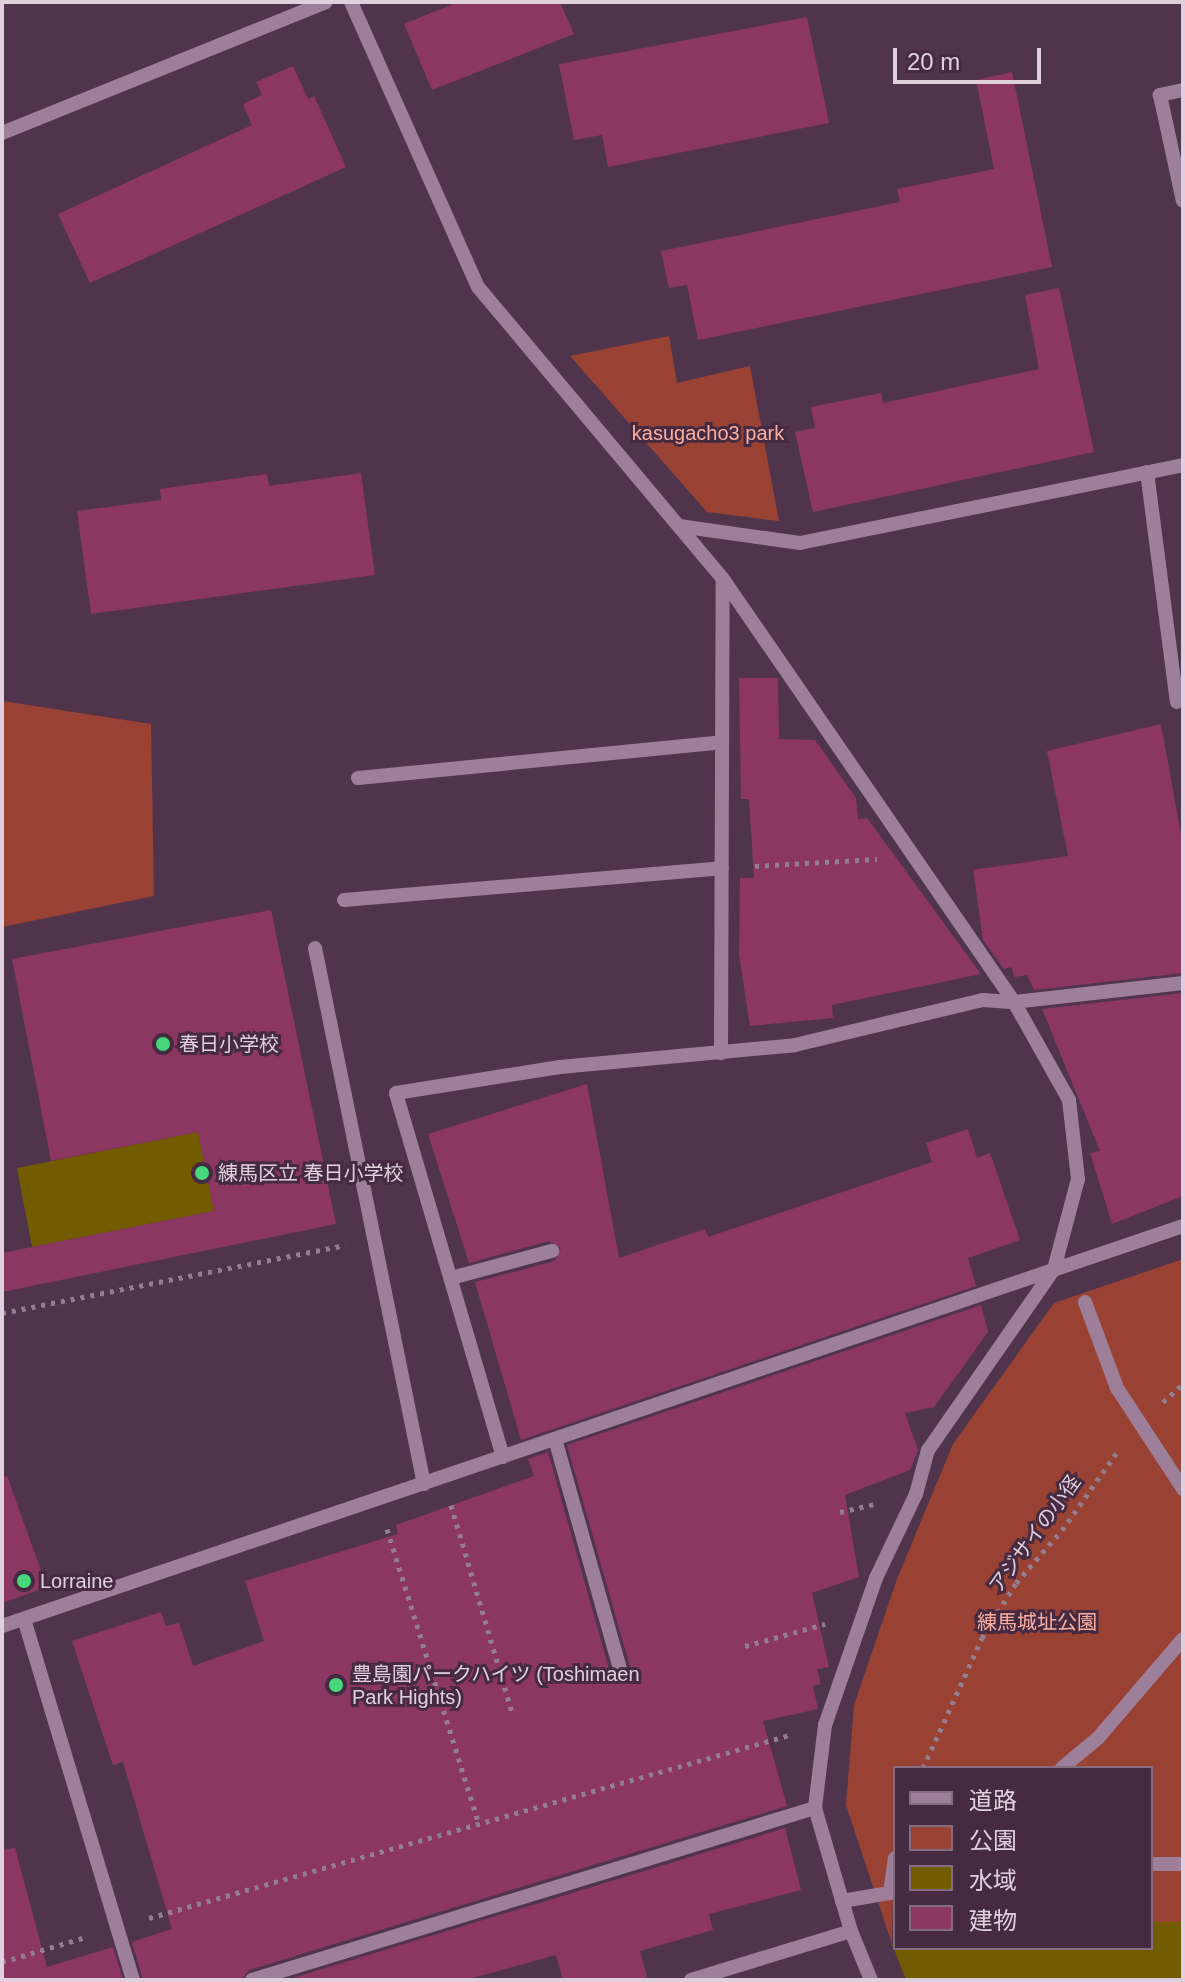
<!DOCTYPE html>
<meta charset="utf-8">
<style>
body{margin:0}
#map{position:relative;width:1185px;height:1982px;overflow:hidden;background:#4f344c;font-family:Helvetica,"Noto Sans JP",sans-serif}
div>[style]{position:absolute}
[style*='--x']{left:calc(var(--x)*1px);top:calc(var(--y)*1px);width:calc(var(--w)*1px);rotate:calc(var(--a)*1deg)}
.green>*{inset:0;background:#994233}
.water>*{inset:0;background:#735c00}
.building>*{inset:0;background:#8b3762}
.path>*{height:5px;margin-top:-2.5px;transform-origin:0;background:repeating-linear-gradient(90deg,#937d90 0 4px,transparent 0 10px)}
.minor>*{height:14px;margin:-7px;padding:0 7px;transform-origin:7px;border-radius:7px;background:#9e7f99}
.dots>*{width:22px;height:22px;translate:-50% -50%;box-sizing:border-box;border:4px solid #452a41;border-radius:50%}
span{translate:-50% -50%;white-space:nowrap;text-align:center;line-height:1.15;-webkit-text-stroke:6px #452a41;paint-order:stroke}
.park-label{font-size:20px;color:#f9ae9f}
.poi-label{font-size:20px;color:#e0cfdd}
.left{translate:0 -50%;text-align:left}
.street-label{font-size:20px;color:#e0cfdd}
.frame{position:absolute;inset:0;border:4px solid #e0cfdd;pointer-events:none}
.legend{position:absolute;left:893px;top:1766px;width:260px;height:184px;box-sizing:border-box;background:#452a41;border:2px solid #836c7f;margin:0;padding:10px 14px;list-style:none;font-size:24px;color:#e0cfdd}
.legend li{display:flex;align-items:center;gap:16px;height:40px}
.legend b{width:40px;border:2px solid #836c7f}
.scale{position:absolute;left:893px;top:48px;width:148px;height:36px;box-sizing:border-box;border:4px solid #e0cfdd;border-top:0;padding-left:10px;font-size:24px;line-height:28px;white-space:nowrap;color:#e0cfdd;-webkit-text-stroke:6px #452a41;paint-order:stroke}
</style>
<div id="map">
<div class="green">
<i style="clip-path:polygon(669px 336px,677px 383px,750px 366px,779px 521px,707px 512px,570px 356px)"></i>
<i style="clip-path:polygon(2px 701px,151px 724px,154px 896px,2px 927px)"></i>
<i style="clip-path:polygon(1183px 1259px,1183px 1922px,1151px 1922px,1151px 1768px,895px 1768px,892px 1944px,846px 1805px,854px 1705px,897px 1579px,953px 1444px,1054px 1303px)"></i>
</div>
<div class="water">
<i style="clip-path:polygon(198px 1132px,214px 1211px,32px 1247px,17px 1168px)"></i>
<i style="clip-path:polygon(1151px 1922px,1183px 1922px,1183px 1980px,906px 1980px,892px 1944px,1151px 1948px)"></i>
</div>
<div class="building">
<i style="clip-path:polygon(458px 2px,560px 2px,574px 34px,432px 90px,404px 24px)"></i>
<i style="clip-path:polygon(807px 17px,829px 123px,608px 167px,602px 135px,574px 140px,559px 64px)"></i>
<i style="clip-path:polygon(293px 66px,308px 99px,314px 96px,346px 167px,90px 283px,58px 214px,252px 125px,243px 104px,262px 95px,256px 82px)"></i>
<i style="clip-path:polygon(1012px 72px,1052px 267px,698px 340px,687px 285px,669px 288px,661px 251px,900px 202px,897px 189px,994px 169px,976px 80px)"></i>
<i style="clip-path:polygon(1059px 288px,1094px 452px,813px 512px,795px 432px,815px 428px,811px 407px,881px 393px,883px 403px,1039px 369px,1025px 295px)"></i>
<i style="clip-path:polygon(361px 473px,375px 575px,91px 614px,77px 511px,161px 500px,160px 489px,267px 474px,269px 486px)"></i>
<i style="clip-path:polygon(739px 678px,778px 678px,779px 739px,815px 740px,856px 798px,858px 819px,867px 818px,981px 974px,832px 1005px,833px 1018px,750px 1026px,739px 955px,740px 878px,754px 878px,749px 799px,741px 799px)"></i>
<i style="clip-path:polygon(1161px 724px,1183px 845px,1183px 973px,1034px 990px,1027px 975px,1014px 977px,1012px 967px,1004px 969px,983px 940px,973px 870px,1068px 856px,1047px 751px)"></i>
<i style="clip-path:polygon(271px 910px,336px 1224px,2px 1292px,2px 1253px,214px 1211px,198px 1132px,51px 1161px,12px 959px)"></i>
<i style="clip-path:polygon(1183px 993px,1183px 1196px,1112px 1224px,1090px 1153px,1100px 1151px,1042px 1009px)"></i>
<i style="clip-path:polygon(587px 1084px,619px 1258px,705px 1229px,708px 1237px,932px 1162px,926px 1143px,968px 1129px,977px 1158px,990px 1153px,1020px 1240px,968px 1258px,976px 1286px,521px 1440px,475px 1282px,555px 1261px,561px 1248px,549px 1241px,469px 1263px,428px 1134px)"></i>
<i style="clip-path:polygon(981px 1305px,988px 1332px,934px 1407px,905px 1413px,918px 1450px,910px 1470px,845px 1495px,859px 1577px,812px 1593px,829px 1667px,817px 1669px,821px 1684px,813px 1686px,818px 1709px,763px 1721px,787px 1806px,249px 1970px,242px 1980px,143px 1980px,132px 1942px,172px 1929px,123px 1762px,113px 1765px,72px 1641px,161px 1612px,166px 1626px,179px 1623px,193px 1666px,264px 1641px,245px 1581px,398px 1534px,396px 1525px,534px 1476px,528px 1459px,548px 1452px,611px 1676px,624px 1682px,631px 1670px,567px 1445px)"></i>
<i style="clip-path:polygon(7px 1476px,47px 1587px,2px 1603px,2px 1477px)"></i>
<i style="clip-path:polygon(785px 1828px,801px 1890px,709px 1914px,713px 1930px,640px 1951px,648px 1980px,563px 1980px,556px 1955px,465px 1980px,286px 1980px)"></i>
<i style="clip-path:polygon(15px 1848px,47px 1967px,113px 1947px,123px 1980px,2px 1980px,2px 1850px)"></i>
</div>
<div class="path">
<i style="--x:755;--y:866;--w:122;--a:-3.3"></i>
<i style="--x:2;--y:1313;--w:350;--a:-11.2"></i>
<i style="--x:1163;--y:1402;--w:27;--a:-42"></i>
<i style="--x:451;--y:1505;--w:216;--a:73.6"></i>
<i style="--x:840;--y:1512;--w:35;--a:-13"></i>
<i style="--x:387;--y:1529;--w:307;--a:72.7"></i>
<i style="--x:745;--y:1646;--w:83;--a:-15.4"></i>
<i style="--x:923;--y:1768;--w:143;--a:-65.6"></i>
<i style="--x:982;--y:1638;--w:65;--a:-58.3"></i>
<i style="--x:1016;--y:1583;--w:70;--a:-49"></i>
<i style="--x:1062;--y:1530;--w:97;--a:-54.7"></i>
<i style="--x:149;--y:1918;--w:670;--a:-15.95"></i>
<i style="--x:2;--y:1962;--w:88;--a:-16.6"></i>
</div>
<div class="minor">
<i style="--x:351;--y:2;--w:312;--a:66"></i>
<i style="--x:478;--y:287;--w:381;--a:50"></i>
<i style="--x:723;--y:579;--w:513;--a:55.47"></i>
<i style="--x:1014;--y:1002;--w:112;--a:60.7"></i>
<i style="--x:1069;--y:1100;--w:80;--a:83.5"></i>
<i style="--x:1078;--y:1179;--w:93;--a:104.9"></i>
<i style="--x:1054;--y:1269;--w:221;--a:124.8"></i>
<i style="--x:928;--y:1450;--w:46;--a:105.3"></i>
<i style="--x:916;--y:1494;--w:93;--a:115.5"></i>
<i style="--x:876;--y:1578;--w:156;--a:109.1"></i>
<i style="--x:825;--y:1725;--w:84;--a:96.9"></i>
<i style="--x:815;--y:1808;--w:128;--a:73.7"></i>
<i style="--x:851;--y:1931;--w:53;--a:67.8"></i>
<i style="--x:1183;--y:90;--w:24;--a:168"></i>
<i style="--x:1160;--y:95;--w:108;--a:77.8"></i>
<i style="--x:2;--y:133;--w:349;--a:-22"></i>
<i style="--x:1147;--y:472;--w:232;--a:82.6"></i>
<i style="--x:679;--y:526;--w:122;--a:8"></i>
<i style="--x:800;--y:543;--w:391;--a:-11.5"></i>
<i style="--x:358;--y:778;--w:366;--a:-5.6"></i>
<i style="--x:344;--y:900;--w:379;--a:-4.8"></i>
<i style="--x:315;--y:948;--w:547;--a:78.51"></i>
<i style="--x:721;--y:1053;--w:474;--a:-89.8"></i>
<i style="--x:451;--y:1278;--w:105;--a:-15"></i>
<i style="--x:1085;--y:1302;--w:92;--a:69.6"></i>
<i style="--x:1117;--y:1388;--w:121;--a:56.8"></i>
<i style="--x:555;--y:1439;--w:243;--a:74.2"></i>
<i style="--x:503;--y:1457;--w:379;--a:-106.4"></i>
<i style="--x:396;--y:1093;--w:166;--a:-9"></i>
<i style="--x:560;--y:1067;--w:236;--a:-5.3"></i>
<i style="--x:795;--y:1045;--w:193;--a:-13.5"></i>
<i style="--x:983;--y:1000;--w:31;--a:4"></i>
<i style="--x:1014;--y:1002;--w:170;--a:-6.4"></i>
<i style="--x:24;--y:1619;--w:377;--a:73.2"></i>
<i style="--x:2;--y:1626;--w:1247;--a:-18.71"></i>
<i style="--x:1062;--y:1768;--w:47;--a:-39.8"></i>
<i style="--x:1098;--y:1738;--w:130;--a:-49.4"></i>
<i style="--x:1151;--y:1864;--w:32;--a:0"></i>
<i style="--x:890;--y:1893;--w:35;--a:-82"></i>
<i style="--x:842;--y:1901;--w:54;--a:-9.6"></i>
<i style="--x:252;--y:1980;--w:589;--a:-16.99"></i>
<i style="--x:691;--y:1980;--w:167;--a:-17"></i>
</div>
<div class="dots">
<i style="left:163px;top:1044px;background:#45d77a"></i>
<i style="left:202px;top:1173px;background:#45d77a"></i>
<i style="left:24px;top:1581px;background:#45d77a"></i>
<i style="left:336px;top:1685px;background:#45d77a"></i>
</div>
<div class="park-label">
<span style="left:708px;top:433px">kasugacho3 park</span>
<span style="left:1037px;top:1622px">練馬城址公園</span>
</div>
<div class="poi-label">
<span class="left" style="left:179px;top:1044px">春日小学校</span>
<span class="left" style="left:218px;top:1173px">練馬区立 春日小学校</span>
<span class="left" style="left:40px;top:1581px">Lorraine</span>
<span class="left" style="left:352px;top:1686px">豊島園パークハイツ (Toshimaen<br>Park Hights)</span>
</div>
<div class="street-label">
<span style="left:1035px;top:1534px;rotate:-54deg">アジサイの小径</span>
</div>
<div class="frame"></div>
<ul class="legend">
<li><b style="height:10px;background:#9e7f99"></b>道路</li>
<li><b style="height:22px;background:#994233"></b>公園</li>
<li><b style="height:22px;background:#735c00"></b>水域</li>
<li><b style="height:22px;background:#8b3762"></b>建物</li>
</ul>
<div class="scale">20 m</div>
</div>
